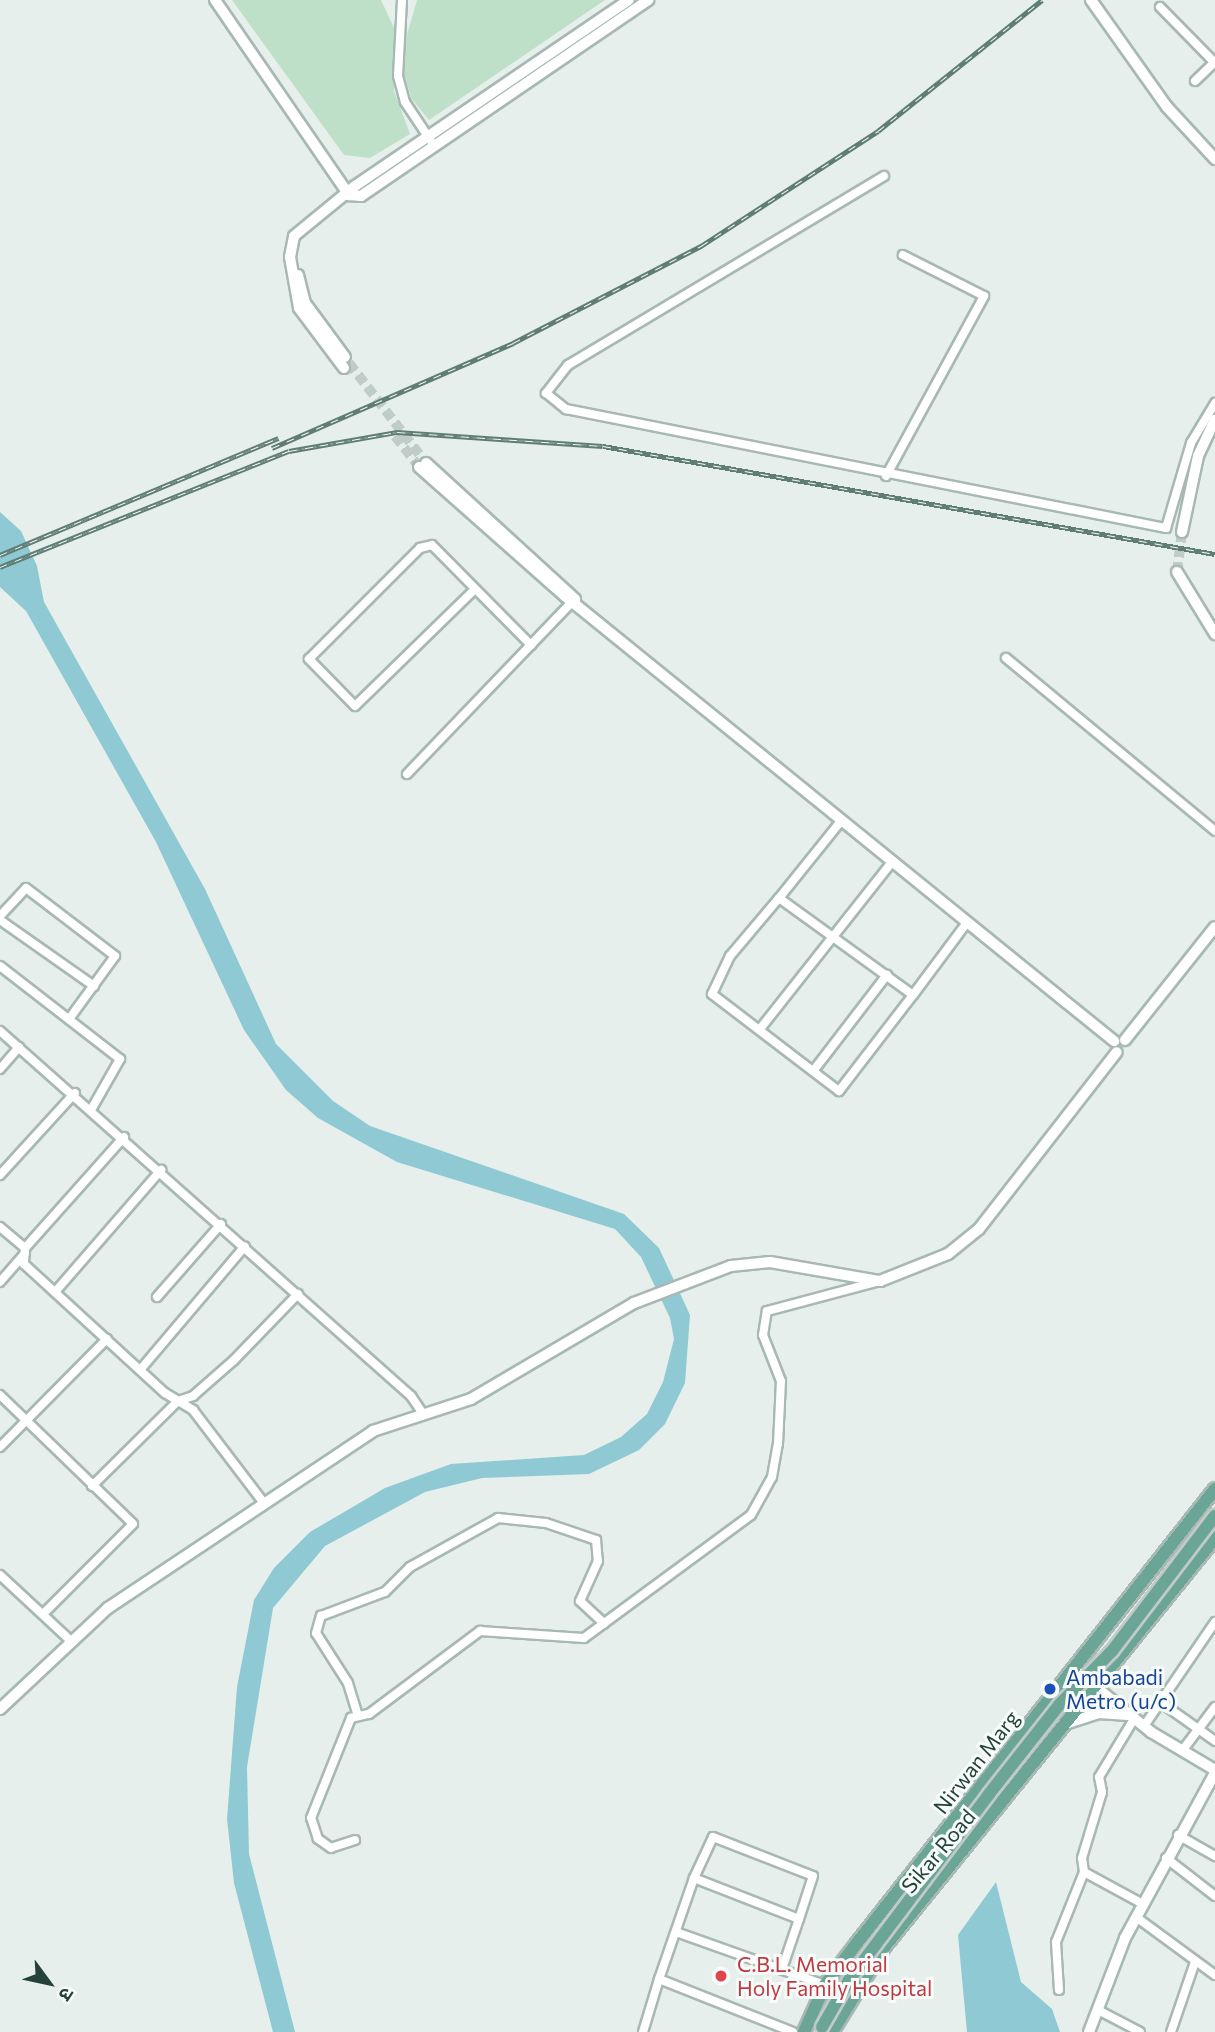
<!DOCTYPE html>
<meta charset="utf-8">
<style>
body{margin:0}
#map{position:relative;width:1215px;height:2032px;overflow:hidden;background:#e6efeb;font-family:Commissioner,"Noto Sans Devanagari",sans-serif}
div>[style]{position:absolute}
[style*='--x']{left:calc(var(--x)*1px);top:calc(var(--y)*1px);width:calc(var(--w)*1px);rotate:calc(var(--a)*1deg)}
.green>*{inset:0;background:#bfe0c8}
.water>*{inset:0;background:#8ec9d4}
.secondary-tunnel>*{height:10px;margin-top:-5px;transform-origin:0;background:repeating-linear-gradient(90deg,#bfccc8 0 10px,transparent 0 15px)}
.roads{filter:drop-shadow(2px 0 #a8b8b2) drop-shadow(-2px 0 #a8b8b2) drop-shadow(0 2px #a8b8b2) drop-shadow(0 -2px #a8b8b2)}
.street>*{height:8px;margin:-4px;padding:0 4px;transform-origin:4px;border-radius:4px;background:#fff}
.secondary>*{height:10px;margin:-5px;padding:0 5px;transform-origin:5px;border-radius:5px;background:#fff}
.primary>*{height:12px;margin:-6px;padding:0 6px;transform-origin:6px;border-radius:6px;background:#6aa596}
.rail>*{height:5px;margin-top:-2.5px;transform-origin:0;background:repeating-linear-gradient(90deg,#f7fbf9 0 8px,#5f7d75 0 16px);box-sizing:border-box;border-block:2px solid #5f7d75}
.bridges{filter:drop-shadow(2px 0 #c2cac8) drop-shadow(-2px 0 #c2cac8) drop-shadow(0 2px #c2cac8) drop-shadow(0 -2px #c2cac8)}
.primary-bridge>*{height:12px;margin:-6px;padding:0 6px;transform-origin:6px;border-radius:6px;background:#6aa596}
.dots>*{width:19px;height:19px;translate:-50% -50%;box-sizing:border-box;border:4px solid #f7fbf9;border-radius:50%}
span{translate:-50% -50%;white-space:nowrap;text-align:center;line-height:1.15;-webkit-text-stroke:6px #f7fbf9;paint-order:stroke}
.transit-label{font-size:21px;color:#164399}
.left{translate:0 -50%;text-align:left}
.street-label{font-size:21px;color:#24423a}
.health-label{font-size:21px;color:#be3a42}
.north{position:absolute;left:14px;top:1948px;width:70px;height:70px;-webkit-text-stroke:5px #f7fbf9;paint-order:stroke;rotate:123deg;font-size:19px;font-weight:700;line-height:28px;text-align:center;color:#24423a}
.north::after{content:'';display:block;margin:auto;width:24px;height:32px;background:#24423a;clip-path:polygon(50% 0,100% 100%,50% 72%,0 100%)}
</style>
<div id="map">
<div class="green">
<i style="clip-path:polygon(232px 0,381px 0,394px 28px,394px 91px,410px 134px,370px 158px,344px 155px)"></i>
<i style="clip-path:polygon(417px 0,605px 0,429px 120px,411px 98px,400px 59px)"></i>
</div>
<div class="water">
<i style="clip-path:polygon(0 512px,21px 531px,37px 566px,44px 602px,205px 889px,276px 1044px,333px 1101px,370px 1126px,624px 1214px,659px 1248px,690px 1315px,685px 1383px,665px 1424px,639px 1450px,589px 1474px,482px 1478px,425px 1492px,325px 1546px,273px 1608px,247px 1767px,249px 1854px,295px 2032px,273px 2032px,234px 1883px,227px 1819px,237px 1687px,254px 1600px,274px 1568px,310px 1532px,385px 1488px,451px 1464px,584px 1455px,621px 1437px,647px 1414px,663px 1382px,674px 1339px,670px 1318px,641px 1257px,615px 1229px,397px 1162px,318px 1118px,286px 1090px,244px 1030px,156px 842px,26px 611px,0 587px)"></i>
<i style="clip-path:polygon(996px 1882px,1021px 1982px,1052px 2009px,1060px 2032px,967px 2032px,958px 1935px)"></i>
</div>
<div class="secondary-tunnel">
<i style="--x:349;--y:363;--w:126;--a:52.4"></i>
<i style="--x:395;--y:436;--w:39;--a:52"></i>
<i style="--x:1177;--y:572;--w:40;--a:-82.9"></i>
</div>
<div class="roads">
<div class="street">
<i style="--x:402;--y:0;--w:76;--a:93"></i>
<i style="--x:398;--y:76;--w:27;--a:75"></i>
<i style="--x:405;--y:102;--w:47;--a:56.3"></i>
<i style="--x:1160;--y:7;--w:78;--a:45.5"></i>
<i style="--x:1195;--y:81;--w:28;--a:-44"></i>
<i style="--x:884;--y:176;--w:368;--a:149.1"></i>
<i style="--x:568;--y:365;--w:36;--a:128"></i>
<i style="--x:546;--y:393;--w:26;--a:39"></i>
<i style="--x:566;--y:409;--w:612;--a:11.22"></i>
<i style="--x:1166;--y:528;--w:89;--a:-73.6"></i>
<i style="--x:1191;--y:443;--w:47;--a:-59"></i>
<i style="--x:886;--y:476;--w:205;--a:-61.4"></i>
<i style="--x:984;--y:296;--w:91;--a:-153.2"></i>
<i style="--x:474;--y:590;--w:166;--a:135.7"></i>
<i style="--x:355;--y:706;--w:66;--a:-134.4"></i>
<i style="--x:309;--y:659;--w:157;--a:-45"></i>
<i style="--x:420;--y:548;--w:12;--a:-14"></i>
<i style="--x:432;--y:545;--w:141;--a:45.3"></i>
<i style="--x:1006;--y:658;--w:271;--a:39.6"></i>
<i style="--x:407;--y:774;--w:243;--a:-46.2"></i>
<i style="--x:841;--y:821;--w:99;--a:128.8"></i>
<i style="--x:779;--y:898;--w:165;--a:35.9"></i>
<i style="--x:913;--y:995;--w:89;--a:-53.3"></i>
<i style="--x:779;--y:898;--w:76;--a:130.2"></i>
<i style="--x:730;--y:956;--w:42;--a:115.3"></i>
<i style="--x:712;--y:994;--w:160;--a:37.4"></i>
<i style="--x:839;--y:1091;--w:121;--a:-52.4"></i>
<i style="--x:0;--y:916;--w:38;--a:-47"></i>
<i style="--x:26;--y:888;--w:112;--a:37.4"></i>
<i style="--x:115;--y:956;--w:78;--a:126.1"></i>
<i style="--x:0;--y:920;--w:115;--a:35.1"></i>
<i style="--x:0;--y:966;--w:152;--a:37.8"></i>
<i style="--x:120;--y:1059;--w:56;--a:119.7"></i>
<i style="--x:760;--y:1029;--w:211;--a:-51.7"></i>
<i style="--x:0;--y:1031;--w:550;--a:41.61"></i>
<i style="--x:411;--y:1396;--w:22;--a:56"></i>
<i style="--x:0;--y:1069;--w:29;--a:-49"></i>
<i style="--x:814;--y:1070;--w:120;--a:-52.5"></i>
<i style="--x:124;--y:1137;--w:149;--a:131.7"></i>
<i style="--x:25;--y:1248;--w:16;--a:94"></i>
<i style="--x:24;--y:1264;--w:191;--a:42.5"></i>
<i style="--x:165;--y:1393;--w:33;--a:31"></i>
<i style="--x:193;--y:1410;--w:116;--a:52.7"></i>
<i style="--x:0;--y:1175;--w:111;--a:-47.6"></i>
<i style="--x:0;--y:1227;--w:33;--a:40"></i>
<i style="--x:0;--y:1282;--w:38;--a:-49"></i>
<i style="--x:55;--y:1292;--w:162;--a:-49"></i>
<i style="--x:157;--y:1297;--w:97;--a:-48.8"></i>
<i style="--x:140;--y:1370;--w:162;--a:-49.7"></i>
<i style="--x:0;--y:1395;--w:185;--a:44.1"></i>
<i style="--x:133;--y:1524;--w:126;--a:135"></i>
<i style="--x:0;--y:1447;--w:152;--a:-45.3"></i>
<i style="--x:92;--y:1486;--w:121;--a:-44.7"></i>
<i style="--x:178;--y:1401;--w:16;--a:-18"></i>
<i style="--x:193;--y:1396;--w:55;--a:-41.3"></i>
<i style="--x:234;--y:1360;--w:92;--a:-45.9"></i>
<i style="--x:0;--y:1575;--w:98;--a:42.9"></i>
<i style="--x:1163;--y:1704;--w:64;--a:35.4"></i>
<i style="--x:358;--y:1716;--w:34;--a:-107"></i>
<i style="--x:348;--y:1683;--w:59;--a:-122.6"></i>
<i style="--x:316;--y:1633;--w:18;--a:-74"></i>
<i style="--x:321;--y:1616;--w:68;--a:-20.6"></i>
<i style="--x:385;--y:1592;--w:35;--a:-45"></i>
<i style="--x:410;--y:1567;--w:101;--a:-29.1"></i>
<i style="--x:498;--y:1518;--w:48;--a:5.9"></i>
<i style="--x:546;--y:1523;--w:53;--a:18.8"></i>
<i style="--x:596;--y:1540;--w:21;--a:85"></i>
<i style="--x:598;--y:1561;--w:44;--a:114.2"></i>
<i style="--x:580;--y:1601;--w:33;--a:43"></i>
<i style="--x:1144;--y:1726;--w:126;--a:-55.7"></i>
<i style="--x:1182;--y:1751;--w:55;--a:-53.1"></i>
<i style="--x:1178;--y:1835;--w:43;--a:29.6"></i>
<i style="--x:355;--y:1840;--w:25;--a:162"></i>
<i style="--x:331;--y:1848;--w:16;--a:-145"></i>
<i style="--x:318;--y:1839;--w:22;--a:-108"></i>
<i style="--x:311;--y:1818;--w:108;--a:-68.2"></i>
<i style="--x:351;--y:1718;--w:18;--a:-13"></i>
<i style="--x:369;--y:1714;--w:139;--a:-36.8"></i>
<i style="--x:480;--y:1631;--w:104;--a:3.9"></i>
<i style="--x:584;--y:1638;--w:207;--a:-36.4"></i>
<i style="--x:751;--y:1515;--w:43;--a:-61.1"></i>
<i style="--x:772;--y:1477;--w:34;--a:-80"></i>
<i style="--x:778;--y:1444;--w:63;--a:-87.3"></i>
<i style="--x:781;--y:1381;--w:49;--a:-111.4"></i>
<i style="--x:763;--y:1335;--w:24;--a:-81"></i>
<i style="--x:767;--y:1311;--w:117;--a:-14.9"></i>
<i style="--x:1166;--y:1858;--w:62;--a:37.8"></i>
<i style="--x:1084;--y:1872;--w:67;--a:28.5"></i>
<i style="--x:694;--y:1878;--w:45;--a:-65.1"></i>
<i style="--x:713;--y:1837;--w:107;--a:21.3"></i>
<i style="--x:813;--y:1876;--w:45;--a:108"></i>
<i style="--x:799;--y:1919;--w:113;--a:-158.7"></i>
<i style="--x:694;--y:1878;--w:107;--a:109.1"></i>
<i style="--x:659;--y:1979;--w:144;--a:21.6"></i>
<i style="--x:1136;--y:1917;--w:98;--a:36.3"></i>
<i style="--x:676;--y:1932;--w:158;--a:19.6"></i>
<i style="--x:782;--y:1969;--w:53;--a:-71.2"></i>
<i style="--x:1059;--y:1990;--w:48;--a:-93.6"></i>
<i style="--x:1056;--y:1942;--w:75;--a:-68.2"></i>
<i style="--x:1084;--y:1872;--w:14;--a:-98"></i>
<i style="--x:1082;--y:1858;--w:69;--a:-73.1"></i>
<i style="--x:1102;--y:1792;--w:15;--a:-101"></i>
<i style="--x:1099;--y:1777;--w:68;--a:-58.9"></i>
<i style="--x:1098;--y:2010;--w:47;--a:27.6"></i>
<i style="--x:643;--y:2032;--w:55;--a:-73.2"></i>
<i style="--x:1171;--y:2032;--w:74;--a:-71.1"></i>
</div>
<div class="secondary">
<i style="--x:215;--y:0;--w:237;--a:55.5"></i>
<i style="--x:1091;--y:0;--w:131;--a:54.6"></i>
<i style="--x:1167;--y:107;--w:71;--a:47.3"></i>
<i style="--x:349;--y:195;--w:12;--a:5"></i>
<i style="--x:361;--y:196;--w:348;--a:-34.3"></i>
<i style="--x:298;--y:275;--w:29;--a:76"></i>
<i style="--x:305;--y:303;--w:67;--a:53.5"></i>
<i style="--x:344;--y:368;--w:75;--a:-126.9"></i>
<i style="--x:299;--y:308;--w:52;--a:-100"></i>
<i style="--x:290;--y:257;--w:21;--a:-79"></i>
<i style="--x:294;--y:236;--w:79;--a:-39.3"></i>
<i style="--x:355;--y:186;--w:331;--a:-34.2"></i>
<i style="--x:426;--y:463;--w:202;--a:42.4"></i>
<i style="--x:419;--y:467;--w:195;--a:41.5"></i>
<i style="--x:565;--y:596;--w:707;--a:39.03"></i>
<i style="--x:1182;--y:532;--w:78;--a:-78.1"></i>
<i style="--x:1198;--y:456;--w:40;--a:-65"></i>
<i style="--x:1177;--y:572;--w:73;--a:58.5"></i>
<i style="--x:1125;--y:1040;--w:144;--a:-51.5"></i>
<i style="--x:1076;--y:1671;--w:97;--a:39.1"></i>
<i style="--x:1151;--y:1732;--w:74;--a:30.7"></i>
<i style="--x:0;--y:1709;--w:148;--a:-43.1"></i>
<i style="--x:108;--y:1608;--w:319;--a:-33.7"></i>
<i style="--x:373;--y:1431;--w:103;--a:-18.1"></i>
<i style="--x:471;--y:1399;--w:189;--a:-30.5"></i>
<i style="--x:634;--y:1303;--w:104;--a:-20.9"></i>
<i style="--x:731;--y:1266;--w:39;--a:-6"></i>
<i style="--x:770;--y:1262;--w:112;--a:9.8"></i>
<i style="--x:880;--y:1281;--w:73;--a:-21.7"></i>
<i style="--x:948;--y:1254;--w:40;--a:-39"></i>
<i style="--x:979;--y:1229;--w:224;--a:-52.1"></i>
<i style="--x:1062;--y:1725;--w:38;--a:-18"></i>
<i style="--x:1098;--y:1713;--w:30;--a:4"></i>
<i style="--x:1089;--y:2032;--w:101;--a:-69"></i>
<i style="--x:1125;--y:1938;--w:188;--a:-61.4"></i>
</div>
<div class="primary">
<i style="--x:804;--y:2032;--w:51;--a:-65.9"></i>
<i style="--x:825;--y:1985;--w:53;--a:-52.7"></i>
<i style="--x:857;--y:1943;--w:578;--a:-51.74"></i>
<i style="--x:832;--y:2032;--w:101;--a:-58.4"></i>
<i style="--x:885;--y:1946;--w:525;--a:-51.03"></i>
</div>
</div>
<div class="rail">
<i style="--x:272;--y:448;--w:263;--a:-23.5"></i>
<i style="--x:513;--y:343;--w:212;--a:-27.3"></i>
<i style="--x:701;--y:246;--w:211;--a:-33"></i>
<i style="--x:878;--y:131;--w:210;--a:-38.6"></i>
<i style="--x:0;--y:555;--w:302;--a:-22.8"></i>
<i style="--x:0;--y:567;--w:311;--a:-21.9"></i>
<i style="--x:289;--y:451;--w:110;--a:-10"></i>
<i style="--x:397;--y:432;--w:206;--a:3.9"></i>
<i style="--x:603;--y:446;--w:621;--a:10.01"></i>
</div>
<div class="bridges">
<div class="primary-bridge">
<i style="--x:822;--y:2027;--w:54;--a:-60.1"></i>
<i style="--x:849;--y:1980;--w:233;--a:-53"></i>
<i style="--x:989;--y:1794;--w:113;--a:-51.8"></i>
<i style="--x:1059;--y:1705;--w:76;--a:-45.5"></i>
<i style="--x:1112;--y:1651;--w:170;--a:-52.7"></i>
</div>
</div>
<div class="dots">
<i style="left:1050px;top:1689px;background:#1a4fb4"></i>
<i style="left:721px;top:1976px;background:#e0444e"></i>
</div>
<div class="transit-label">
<span class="left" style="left:1066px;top:1689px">Ambabadi<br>Metro (u/c)</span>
</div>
<div class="street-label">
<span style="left:976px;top:1762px;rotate:-52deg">Nirwan Marg</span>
<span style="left:938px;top:1851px;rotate:-50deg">Sikar Road</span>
</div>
<div class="health-label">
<span class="left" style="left:737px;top:1976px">C.B.L. Memorial<br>Holy Family Hospital</span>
</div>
<div class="north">उ</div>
</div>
